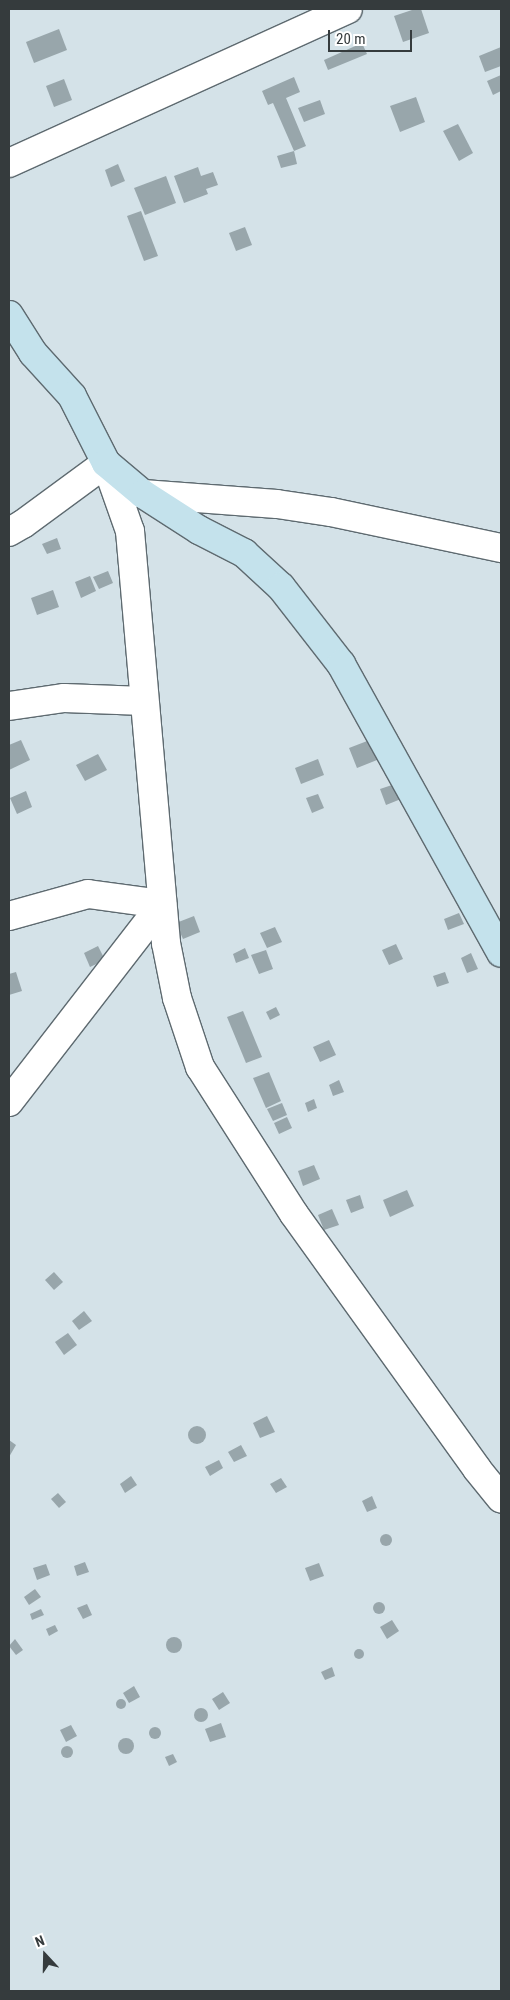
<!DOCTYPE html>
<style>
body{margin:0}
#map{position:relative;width:510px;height:2000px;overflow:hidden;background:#d4e2e8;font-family:"Roboto Condensed",sans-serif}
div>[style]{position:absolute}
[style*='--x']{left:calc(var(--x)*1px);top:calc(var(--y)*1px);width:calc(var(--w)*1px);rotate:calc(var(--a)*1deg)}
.building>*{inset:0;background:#98a6ab}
.round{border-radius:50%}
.roads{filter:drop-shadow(1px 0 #5e6a70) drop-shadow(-1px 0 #5e6a70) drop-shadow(0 1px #5e6a70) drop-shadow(0 -1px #5e6a70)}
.minor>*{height:28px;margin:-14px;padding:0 14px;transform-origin:14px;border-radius:14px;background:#fff}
.secondary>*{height:28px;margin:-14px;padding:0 14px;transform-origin:14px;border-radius:14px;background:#c4e2ec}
span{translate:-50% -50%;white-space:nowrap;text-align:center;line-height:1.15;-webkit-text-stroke:5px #fff;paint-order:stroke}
.frame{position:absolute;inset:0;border:10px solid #353b3d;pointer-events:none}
.north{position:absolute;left:20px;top:1930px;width:50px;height:50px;-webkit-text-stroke:4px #fff;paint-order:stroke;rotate:339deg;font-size:14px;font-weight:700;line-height:20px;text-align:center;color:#353b3d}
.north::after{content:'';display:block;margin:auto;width:18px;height:22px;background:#353b3d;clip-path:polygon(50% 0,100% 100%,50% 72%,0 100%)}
.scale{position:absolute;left:328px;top:30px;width:84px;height:22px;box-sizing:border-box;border:2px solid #353b3d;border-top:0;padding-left:6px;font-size:15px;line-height:18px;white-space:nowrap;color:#353b3d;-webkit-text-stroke:4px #fff;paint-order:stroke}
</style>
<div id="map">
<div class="building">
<i style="clip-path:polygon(415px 9px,421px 9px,429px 33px,403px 42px,394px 16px)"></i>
<i style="clip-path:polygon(59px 29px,67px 50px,34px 63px,26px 42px)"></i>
<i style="clip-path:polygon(362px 43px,367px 54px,328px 70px,324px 60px)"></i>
<i style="clip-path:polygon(501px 47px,501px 66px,485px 72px,479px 56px)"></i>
<i style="clip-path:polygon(501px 75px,501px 91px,493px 95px,487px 81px)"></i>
<i style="clip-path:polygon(294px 77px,300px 92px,286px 98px,306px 146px,294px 151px,273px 103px,268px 105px,262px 91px)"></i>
<i style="clip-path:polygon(64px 79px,72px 100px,54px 107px,46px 86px)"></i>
<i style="clip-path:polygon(416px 97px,425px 122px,400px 132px,390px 106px)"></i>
<i style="clip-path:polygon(320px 100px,325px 114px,304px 122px,298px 108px)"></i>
<i style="clip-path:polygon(458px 124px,473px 153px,459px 161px,443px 131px)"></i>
<i style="clip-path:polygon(294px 151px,297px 164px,281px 168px,277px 156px)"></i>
<i style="clip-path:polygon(118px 164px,125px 181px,111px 187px,105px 170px)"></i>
<i style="clip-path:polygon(198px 167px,201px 176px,213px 172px,218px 185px,206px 189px,208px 194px,184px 203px,174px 176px)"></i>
<i style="clip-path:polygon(166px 176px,176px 203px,145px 215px,134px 188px)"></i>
<i style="clip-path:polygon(141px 211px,158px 256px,144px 261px,127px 216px)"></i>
<i style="clip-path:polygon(245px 227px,252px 245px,236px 251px,229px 233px)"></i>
<i style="clip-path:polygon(57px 538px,61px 549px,47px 554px,42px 544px)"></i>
<i style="clip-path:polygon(108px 571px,113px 583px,99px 589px,93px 577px)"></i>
<i style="clip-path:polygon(90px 576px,96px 591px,81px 598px,75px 582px)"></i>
<i style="clip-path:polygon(53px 590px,59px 607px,37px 615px,31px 598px)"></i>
<i style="clip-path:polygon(375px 738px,382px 758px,357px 768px,349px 748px)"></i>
<i style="clip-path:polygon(21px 740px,30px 760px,9px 770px,9px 745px)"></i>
<i style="clip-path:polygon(98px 754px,107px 770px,85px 781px,76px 765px)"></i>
<i style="clip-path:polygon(318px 759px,324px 775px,301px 784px,295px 768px)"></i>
<i style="clip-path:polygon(395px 784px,401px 799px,386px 805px,380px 789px)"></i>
<i style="clip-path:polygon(26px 791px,32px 807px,17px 814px,10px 798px)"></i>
<i style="clip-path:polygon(318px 794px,324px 808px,312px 813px,306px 798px)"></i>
<i style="clip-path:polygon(459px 913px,464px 924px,448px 930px,444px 919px)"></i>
<i style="clip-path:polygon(194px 916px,200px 932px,183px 939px,176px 923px)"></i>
<i style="clip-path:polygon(275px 927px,282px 942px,267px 948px,260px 933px)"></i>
<i style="clip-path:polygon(396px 944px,403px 959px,389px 965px,382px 950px)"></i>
<i style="clip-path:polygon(98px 946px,105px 960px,90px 967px,84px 953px)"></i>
<i style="clip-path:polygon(245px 948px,249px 958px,236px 963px,233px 954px)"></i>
<i style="clip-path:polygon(266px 950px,273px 969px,259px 974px,251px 955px)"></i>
<i style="clip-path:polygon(471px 953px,478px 969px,467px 973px,461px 958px)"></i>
<i style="clip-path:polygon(16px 972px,22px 991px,9px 995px,9px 974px)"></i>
<i style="clip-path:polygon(445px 972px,449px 983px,437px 987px,433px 976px)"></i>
<i style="clip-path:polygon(276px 1007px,280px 1015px,270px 1020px,266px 1012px)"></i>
<i style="clip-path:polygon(243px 1011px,262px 1057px,246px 1063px,227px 1017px)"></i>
<i style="clip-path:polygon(329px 1040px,336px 1055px,320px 1062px,313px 1047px)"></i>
<i style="clip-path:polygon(269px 1072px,281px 1101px,266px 1108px,253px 1078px)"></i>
<i style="clip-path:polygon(339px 1080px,344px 1092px,333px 1096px,329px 1085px)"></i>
<i style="clip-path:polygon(314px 1099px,317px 1108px,308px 1112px,305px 1103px)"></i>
<i style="clip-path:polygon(282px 1103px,287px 1115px,273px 1121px,267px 1109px)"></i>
<i style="clip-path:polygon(287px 1117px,292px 1128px,279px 1134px,274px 1123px)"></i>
<i style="clip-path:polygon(314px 1165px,320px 1179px,303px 1186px,298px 1171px)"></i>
<i style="clip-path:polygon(407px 1190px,414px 1206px,390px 1217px,383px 1200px)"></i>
<i style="clip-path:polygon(360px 1195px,364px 1208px,351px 1213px,346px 1200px)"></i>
<i style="clip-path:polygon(332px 1209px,339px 1225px,324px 1230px,318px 1215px)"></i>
<i style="clip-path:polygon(54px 1272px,63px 1282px,54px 1290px,45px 1280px)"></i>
<i style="clip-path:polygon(84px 1311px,92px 1321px,79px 1330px,72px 1321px)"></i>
<i style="clip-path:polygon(68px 1333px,77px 1345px,64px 1355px,55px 1342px)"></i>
<i style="clip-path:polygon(267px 1416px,275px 1432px,260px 1438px,253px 1423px)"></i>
<i class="round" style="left:188px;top:1426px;width:18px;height:18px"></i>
<i style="clip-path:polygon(9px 1440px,16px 1445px,9px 1457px)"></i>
<i style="clip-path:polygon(241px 1445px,247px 1456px,234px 1462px,228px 1452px)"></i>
<i style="clip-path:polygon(219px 1460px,223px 1468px,210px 1476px,205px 1467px)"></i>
<i style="clip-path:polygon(131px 1476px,137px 1485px,125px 1493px,120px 1484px)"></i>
<i style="clip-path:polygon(281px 1478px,287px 1487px,276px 1493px,270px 1484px)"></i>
<i style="clip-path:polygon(58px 1493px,66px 1502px,59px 1508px,51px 1499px)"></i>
<i style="clip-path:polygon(372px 1496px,377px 1508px,367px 1512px,362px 1501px)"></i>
<i class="round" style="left:380px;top:1534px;width:12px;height:12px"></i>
<i style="clip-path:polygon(85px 1562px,89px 1572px,77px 1576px,74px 1566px)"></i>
<i style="clip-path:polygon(319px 1563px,324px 1576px,310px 1581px,305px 1568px)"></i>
<i style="clip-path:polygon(46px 1564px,50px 1575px,37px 1580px,33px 1568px)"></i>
<i style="clip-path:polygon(35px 1589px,41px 1597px,29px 1605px,24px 1597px)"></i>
<i class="round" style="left:373px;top:1602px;width:12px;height:12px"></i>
<i style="clip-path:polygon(87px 1604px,92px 1615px,83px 1619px,77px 1608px)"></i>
<i style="clip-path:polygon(41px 1609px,44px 1615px,32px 1620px,30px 1614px)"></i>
<i style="clip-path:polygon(392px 1620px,399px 1631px,387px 1639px,380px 1627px)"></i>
<i style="clip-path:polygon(55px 1625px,58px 1631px,49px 1636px,46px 1629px)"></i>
<i class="round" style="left:166px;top:1637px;width:16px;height:16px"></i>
<i style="clip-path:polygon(15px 1639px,23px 1650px,16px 1655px,9px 1646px)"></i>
<i class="round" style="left:354px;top:1649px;width:10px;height:10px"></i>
<i style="clip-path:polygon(332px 1667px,335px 1676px,325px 1680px,321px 1672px)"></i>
<i style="clip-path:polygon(134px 1686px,140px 1697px,129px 1703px,123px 1693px)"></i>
<i style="clip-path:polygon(223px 1692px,230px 1703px,219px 1710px,212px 1699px)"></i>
<i class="round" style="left:116px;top:1699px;width:10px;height:10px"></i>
<i class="round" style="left:194px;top:1708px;width:14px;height:14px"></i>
<i style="clip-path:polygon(221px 1723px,226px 1737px,210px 1742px,205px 1729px)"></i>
<i style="clip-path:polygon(71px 1725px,77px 1736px,66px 1742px,60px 1730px)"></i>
<i class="round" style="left:149px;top:1727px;width:12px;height:12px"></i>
<i class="round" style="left:118px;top:1738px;width:16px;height:16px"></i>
<i class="round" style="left:61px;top:1746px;width:12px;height:12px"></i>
<i style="clip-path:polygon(173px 1754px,177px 1762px,169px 1766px,165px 1757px)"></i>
</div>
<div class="roads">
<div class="minor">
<i style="--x:9;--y:163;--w:372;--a:-24.4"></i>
<i style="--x:143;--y:494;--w:134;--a:4.3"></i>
<i style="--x:277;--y:504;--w:55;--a:8.4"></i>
<i style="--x:331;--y:512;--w:174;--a:12"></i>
<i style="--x:9;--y:532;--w:16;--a:-30"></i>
<i style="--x:23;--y:524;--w:103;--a:-36.3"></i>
<i style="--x:106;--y:463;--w:72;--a:70.6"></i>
<i style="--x:130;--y:531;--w:414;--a:85"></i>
<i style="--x:166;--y:943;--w:56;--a:78.7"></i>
<i style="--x:177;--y:998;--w:73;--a:71.6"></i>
<i style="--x:200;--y:1067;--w:174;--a:57.4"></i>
<i style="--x:294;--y:1214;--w:314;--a:54.3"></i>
<i style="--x:477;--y:1469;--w:38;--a:51"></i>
<i style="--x:9;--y:706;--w:56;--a:-8.3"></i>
<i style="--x:64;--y:698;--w:80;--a:2.1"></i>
<i style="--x:9;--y:916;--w:82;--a:-15.6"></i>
<i style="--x:88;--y:894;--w:75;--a:7.7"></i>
<i style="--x:9;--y:1102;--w:250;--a:-52.3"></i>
</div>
<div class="secondary">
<i style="--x:9;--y:315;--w:45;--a:57.7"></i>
<i style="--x:33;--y:353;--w:58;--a:47.8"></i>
<i style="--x:72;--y:396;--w:75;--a:63.1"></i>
<i style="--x:106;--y:463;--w:48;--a:40"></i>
<i style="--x:143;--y:494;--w:67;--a:32.7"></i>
<i style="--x:199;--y:530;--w:51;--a:27.1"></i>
<i style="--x:244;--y:553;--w:50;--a:42.6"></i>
<i style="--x:281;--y:587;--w:98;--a:52.1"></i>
<i style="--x:341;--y:664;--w:330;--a:61"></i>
</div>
</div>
<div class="frame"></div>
<div class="north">N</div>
<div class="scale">20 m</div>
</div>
